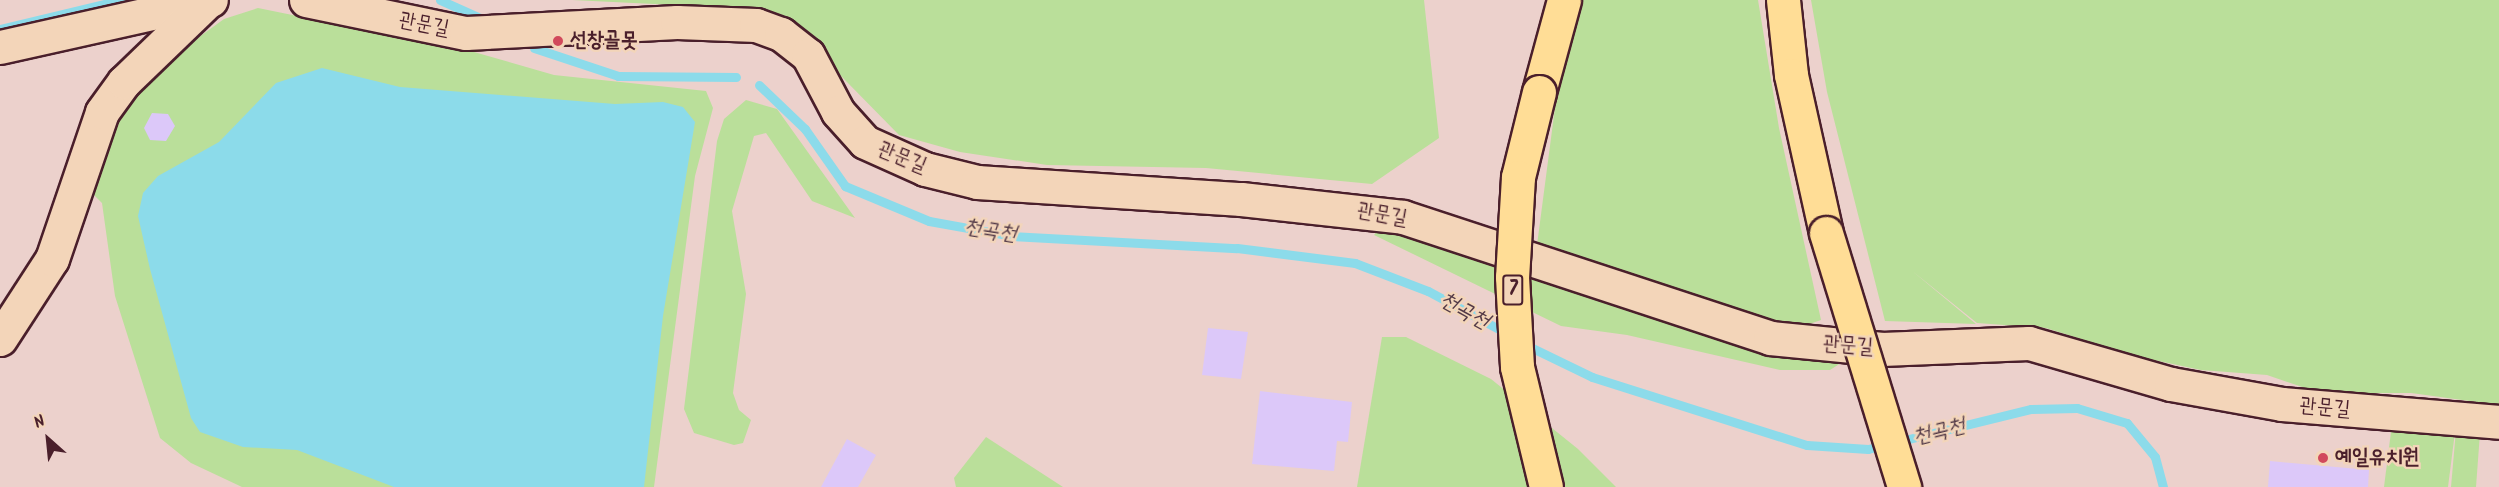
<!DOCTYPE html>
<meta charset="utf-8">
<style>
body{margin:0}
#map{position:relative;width:2499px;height:487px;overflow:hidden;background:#ecd1cc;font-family:Kalam,"Poor Story",sans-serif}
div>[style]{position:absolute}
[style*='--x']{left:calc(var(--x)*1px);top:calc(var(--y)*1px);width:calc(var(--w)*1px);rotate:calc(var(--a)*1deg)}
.green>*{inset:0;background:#badf9a}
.water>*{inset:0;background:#8cdbea}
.stream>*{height:9px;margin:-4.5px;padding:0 4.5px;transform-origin:4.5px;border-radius:4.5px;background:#8cdbea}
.building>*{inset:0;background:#dcc8f9}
.roads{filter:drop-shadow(2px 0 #4a1f2b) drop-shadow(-2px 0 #4a1f2b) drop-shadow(0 2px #4a1f2b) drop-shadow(0 -2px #4a1f2b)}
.minor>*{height:33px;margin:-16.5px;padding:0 16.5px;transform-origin:16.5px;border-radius:16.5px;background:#f3d5b9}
.highway>*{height:33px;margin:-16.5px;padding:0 16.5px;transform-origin:16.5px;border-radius:16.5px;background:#ffdd96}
.bridges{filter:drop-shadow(2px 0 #4a1f2b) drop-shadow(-2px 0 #4a1f2b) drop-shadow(0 2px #4a1f2b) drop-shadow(0 -2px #4a1f2b)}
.highway-bridge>*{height:33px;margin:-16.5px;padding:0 16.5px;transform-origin:16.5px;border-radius:16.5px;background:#ffdd96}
.dots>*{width:16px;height:16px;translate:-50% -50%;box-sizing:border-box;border:3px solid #f3d5b9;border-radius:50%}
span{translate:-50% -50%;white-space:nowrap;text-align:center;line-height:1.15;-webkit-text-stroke:4.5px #f3d5b9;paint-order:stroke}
.shield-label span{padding:2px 4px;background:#f3d5b9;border:2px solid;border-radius:4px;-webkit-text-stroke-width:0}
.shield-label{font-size:20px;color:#4a1f2b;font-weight:700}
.street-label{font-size:21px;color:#4a1f2b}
.poi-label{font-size:21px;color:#4a1f2b;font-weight:700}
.left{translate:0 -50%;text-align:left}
.water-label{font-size:22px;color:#543b48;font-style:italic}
.north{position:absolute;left:18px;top:409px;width:60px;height:60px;-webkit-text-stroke:4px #f3d5b9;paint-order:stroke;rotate:333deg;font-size:16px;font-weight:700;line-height:24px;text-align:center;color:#4a1f2b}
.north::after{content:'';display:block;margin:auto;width:21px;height:27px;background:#4a1f2b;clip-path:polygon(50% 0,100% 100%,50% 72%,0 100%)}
</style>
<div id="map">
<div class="green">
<i style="clip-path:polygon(572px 0,1424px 0,1439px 138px,1372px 184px,1206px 168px,1047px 165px,960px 152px,899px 135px,791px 25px,756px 9px)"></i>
<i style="clip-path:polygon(1579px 0,1758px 0,1779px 128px,1821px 320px,1792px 330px,1729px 316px,1665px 286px,1537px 245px,1556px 100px)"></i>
<i style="clip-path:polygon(1811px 0,2499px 0,2499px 405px,2411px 393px,2320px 393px,2267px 375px,2201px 370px,2135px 356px,2046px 328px,1977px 323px,1911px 270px,1976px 324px,1885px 321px,1827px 92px)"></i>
<i style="clip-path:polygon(258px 8px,474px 52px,554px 75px,706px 91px,713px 108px,695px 176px,654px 487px,242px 487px,191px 463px,160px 438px,115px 296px,102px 203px,88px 189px,106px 123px,159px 66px,224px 19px)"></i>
<i style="clip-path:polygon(746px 100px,777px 109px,855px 218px,812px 201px,766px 133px,754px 136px,732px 211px,746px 294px,733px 393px,739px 410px,751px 420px,743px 443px,734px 445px,694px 433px,684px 409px,717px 141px,724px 119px)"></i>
<i style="clip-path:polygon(1379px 229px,1447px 245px,1844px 361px,1830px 370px,1780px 370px,1627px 335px,1561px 326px,1374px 235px)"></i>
<i style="clip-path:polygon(1382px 337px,1406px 337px,1491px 379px,1578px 449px,1616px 487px,1357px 487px)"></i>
<i style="clip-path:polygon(2392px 424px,2455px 432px,2448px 487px,2384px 487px)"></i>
<i style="clip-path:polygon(2456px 430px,2480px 433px,2476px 487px,2451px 487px)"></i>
<i style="clip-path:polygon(986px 437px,1063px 487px,956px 487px,954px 478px)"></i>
</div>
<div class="water">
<i style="clip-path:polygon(322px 68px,400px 87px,615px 104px,663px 102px,683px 107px,695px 122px,663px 316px,644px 487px,394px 487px,297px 450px,243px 447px,200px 432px,191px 418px,150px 269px,138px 216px,143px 193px,158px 176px,219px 142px,276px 83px)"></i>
</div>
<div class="stream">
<i style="--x:440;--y:0;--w:51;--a:24.1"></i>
<i style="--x:0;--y:29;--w:124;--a:-13.5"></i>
<i style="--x:534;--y:48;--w:89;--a:18.4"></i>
<i style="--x:618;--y:76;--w:118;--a:0.5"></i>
<i style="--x:759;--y:85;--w:64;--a:43.7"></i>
<i style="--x:805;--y:129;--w:70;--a:54.9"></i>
<i style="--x:845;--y:186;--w:91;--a:22.6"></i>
<i style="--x:929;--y:221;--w:84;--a:10.2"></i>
<i style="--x:1012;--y:236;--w:225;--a:3.1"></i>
<i style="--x:1237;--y:248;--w:119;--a:7.2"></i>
<i style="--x:1355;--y:263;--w:78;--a:21"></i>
<i style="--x:1428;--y:291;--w:91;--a:28.3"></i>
<i style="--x:1522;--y:343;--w:78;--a:25.9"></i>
<i style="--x:1592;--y:377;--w:225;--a:17.6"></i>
<i style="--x:1807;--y:445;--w:61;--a:3.8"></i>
<i style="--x:1868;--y:449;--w:168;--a:-13.8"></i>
<i style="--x:2031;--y:409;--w:46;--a:-1.2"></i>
<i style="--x:2077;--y:408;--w:52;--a:16.7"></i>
<i style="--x:2127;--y:423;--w:44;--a:50.5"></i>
<i style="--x:2155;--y:457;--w:31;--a:75"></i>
</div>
<div class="building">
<i style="clip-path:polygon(152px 113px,168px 114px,175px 126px,166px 141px,150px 140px,144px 128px)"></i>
<i style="clip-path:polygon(1208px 328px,1248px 332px,1241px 379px,1202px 375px)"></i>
<i style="clip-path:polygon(1260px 391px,1352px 402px,1348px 442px,1337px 441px,1334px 471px,1252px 464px)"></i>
<i style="clip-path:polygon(847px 439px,876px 455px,858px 487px,821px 487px)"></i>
<i style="clip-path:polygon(2270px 461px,2369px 470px,2368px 487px,2268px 487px)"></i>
</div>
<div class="roads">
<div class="minor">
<i style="--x:306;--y:0;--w:163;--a:11.7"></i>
<i style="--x:466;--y:33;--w:211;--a:-3"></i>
<i style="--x:677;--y:22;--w:79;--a:2.2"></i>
<i style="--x:756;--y:25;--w:27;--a:20"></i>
<i style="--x:781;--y:34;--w:34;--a:38"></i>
<i style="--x:808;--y:55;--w:64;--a:62.2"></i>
<i style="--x:838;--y:112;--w:40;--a:48"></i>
<i style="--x:865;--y:142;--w:66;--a:24.2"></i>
<i style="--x:925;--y:169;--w:54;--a:14"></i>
<i style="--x:977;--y:182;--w:265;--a:3.7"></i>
<i style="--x:1241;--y:199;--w:163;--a:6.3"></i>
<i style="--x:1403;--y:217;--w:386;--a:18.2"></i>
<i style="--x:1770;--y:338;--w:113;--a:5.6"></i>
<i style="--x:1882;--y:349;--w:147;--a:-2.3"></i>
<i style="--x:2029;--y:343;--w:148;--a:16.1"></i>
<i style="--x:2171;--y:384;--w:113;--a:10.2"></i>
<i style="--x:2282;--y:404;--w:218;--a:4.7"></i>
<i style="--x:0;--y:47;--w:216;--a:-12.6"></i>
<i style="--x:0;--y:339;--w:95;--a:-57"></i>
<i style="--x:52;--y:259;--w:155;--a:-71.2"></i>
<i style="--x:102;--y:112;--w:37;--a:-54"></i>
<i style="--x:124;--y:82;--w:117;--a:-44"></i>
</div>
<div class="highway">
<i style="--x:1783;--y:0;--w:75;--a:83.9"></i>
<i style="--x:1791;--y:75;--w:162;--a:77.5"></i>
<i style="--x:1539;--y:92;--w:95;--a:-74.8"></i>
</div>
</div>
<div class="bridges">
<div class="highway-bridge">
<i style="--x:1539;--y:92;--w:88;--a:103.9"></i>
<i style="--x:1518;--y:177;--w:100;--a:93.4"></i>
<i style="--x:1512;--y:277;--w:90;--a:86.8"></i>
<i style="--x:1517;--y:367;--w:123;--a:76.4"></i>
<i style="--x:1826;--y:233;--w:266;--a:72.9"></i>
</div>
</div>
<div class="dots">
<i style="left:558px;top:41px;background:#d1495b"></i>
<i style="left:2323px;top:458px;background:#d1495b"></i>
</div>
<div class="shield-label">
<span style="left:1513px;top:290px">7</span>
</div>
<div class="street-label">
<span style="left:424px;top:25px;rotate:11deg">관문길</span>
<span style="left:902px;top:158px;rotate:22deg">관문길</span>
<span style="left:1382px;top:215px;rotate:10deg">관문길</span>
<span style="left:1848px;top:346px;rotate:4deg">관문길</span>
<span style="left:2325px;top:408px;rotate:5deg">관문길</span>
</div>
<div class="poi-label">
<span class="left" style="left:570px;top:41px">선창골못</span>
<span class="left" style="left:2335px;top:458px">예일유치원</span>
</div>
<div class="water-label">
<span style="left:990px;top:231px;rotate:9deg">천곡천</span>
<span style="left:1464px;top:311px;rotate:29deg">천곡천</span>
<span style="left:1939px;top:432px;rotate:-14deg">천곡천</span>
</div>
<div class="north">N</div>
</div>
